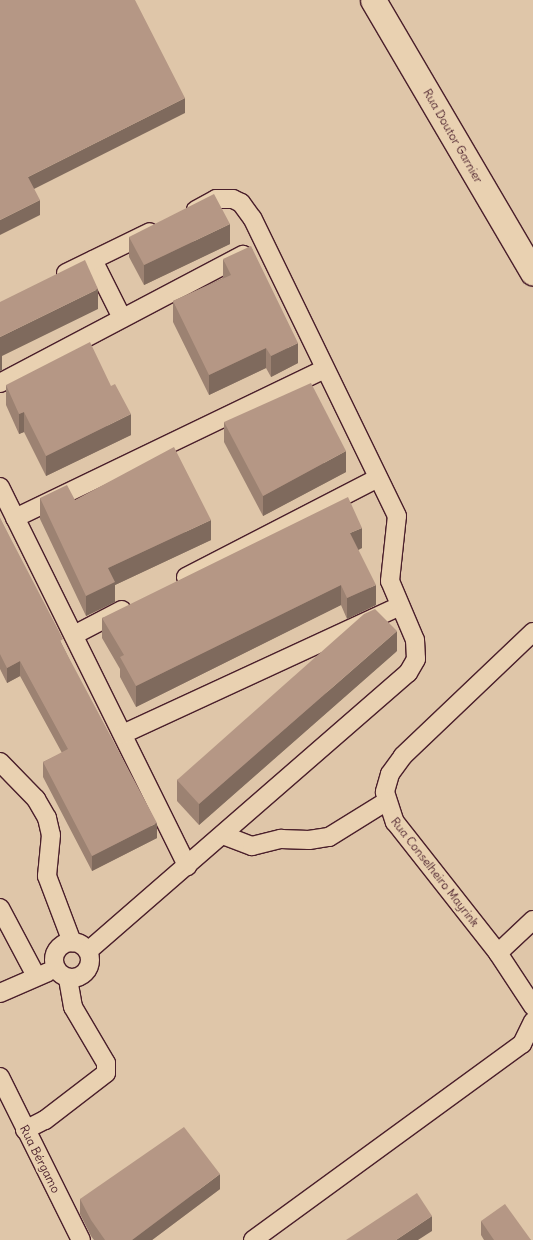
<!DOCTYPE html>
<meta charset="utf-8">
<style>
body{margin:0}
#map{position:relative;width:533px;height:1240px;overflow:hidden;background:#dfc6a9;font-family:Delius,sans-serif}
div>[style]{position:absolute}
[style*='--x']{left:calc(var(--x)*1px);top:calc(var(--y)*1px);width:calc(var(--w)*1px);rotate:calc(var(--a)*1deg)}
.roads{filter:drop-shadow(1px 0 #4a1f2b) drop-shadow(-1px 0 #4a1f2b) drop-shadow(0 1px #4a1f2b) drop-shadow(0 -1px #4a1f2b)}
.minor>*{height:18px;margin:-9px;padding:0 9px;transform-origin:9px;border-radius:9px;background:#e9d1b1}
.minor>.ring{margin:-9px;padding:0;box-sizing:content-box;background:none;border:18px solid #e9d1b1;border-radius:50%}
.secondary>*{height:25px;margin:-12.5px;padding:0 12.5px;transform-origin:12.5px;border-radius:12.5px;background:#e9d1b1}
.wall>*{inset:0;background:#9c8272}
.shaded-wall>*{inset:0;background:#7f6a5d}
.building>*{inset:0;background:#b59785}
span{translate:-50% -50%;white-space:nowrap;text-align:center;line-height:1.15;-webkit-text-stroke:4px #e9d1b1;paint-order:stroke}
.street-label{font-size:12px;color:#4a1f2b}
</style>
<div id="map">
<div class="roads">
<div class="minor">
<i style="--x:93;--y:260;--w:65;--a:63.4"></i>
<i style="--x:66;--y:273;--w:93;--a:-26"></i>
<i style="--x:0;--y:383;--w:275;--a:-27.8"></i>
<i style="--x:0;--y:487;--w:423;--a:63.7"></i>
<i style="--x:15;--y:518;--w:344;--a:-25.7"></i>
<i style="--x:186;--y:577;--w:216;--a:-27.3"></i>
<i style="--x:533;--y:632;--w:180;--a:136.4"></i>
<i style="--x:403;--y:756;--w:22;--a:126"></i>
<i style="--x:390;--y:774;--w:19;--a:106"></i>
<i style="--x:385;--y:792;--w:32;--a:72"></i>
<i style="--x:395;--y:822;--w:167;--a:51.8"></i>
<i style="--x:498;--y:953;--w:64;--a:56.6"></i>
<i style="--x:74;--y:635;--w:54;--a:-27.5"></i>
<i style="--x:123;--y:734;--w:305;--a:-24.8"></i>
<i style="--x:0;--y:762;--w:52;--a:45.8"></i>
<i style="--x:36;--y:799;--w:22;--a:60"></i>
<i style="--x:47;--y:818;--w:17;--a:77"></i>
<i style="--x:51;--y:835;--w:41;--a:95.6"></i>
<i style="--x:47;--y:876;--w:71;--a:69.3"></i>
<i style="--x:223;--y:835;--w:31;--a:21"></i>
<i style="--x:252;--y:846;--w:30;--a:-14"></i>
<i style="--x:281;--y:839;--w:28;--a:2"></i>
<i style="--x:309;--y:840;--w:20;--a:-9"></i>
<i style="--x:329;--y:837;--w:68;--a:-31.8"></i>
<i style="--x:0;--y:908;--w:77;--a:62.1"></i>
<i class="ring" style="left:54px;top:942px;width:18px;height:18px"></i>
<i style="--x:88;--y:951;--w:424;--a:-41"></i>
<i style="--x:408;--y:673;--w:16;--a:-60"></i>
<i style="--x:416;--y:659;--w:19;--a:-93"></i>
<i style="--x:415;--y:640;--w:64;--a:-113"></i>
<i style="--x:390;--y:581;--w:65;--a:-83.9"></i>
<i style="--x:397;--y:516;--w:331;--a:-115.9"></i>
<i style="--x:252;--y:218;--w:19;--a:-126"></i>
<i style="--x:241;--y:203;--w:9;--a:-153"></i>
<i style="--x:233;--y:199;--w:17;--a:180"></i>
<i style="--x:216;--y:199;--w:23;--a:151"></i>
<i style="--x:498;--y:953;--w:48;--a:-43.3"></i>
<i style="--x:0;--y:993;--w:52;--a:-23.6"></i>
<i style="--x:0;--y:1077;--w:182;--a:63.6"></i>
<i style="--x:25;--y:1130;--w:22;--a:-27"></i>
<i style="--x:45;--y:1120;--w:77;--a:-37.6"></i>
<i style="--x:106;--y:1073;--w:10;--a:-90"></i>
<i style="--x:106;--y:1063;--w:65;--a:-120.5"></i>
<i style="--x:73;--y:1007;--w:29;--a:-100"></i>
<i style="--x:253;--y:1240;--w:333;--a:-36.1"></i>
<i style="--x:522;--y:1044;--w:25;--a:-64"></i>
</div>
<div class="secondary">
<i style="--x:373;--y:0;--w:316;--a:59.6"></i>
</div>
</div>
<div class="wall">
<i style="clip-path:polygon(129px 237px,230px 244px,144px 285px,129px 257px)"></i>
<i style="clip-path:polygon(223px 259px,298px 363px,271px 377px,266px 368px,209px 395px,173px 322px,173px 301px,223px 278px)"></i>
<i style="clip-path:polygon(6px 385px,131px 435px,46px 476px,24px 432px,19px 434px,6px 405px)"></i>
<i style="clip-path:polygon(224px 422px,346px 472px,263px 516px,224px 442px)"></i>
<i style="clip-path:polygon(40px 498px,75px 500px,211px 540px,115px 585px,115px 602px,86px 616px,40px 519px)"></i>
<i style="clip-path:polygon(0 518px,157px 838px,92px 871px,43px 777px,43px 762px,62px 753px,20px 676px,7px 683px,0 669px)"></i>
<i style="clip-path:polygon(362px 548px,358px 550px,376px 605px,347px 619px,341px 605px,136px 707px,120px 677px,120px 669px,102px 638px,102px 618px)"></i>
<i style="clip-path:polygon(397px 651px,199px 825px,177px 801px,177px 780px)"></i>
<i style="clip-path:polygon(220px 1189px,152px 1240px,94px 1240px,91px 1236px,80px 1214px,80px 1199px)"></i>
<i style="clip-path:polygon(481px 1221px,531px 1240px,484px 1240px,481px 1235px)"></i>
</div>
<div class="shaded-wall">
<i style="clip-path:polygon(185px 98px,185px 113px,28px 192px,28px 177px)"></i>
<i style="clip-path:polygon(40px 200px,40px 215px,0 235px,0 220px)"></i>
<i style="clip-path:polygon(230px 224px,230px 244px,144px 285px,144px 265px)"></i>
<i style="clip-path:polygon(98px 289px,98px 309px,2px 356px,2px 370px,0 371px,0 337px)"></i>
<i style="clip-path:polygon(298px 343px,298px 363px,271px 377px,271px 356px)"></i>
<i style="clip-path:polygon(266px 348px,266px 368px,209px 395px,209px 375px)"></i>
<i style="clip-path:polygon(24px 412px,24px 432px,19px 434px,19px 414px)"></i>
<i style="clip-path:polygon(131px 414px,131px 435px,46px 476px,46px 456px)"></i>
<i style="clip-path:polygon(346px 451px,346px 472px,263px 516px,263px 496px)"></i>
<i style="clip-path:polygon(211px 520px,211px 540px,115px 585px,115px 602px,86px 616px,86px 596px,108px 568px)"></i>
<i style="clip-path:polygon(362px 528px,362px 548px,350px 554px,350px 533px)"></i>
<i style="clip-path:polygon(341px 585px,341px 605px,136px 707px,136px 686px)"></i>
<i style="clip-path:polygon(376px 585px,376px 605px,347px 619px,347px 598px)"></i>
<i style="clip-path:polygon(397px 631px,397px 651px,199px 825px,199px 804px)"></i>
<i style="clip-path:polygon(20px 661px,20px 676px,7px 683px,7px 668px)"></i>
<i style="clip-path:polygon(157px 823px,157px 838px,92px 871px,92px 856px)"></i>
<i style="clip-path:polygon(220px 1174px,220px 1189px,152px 1240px,132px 1240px)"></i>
<i style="clip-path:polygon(432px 1216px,432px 1231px,418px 1240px,396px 1240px)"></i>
</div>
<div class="building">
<i style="clip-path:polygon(0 0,135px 0,185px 98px,28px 177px,40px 200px,0 220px)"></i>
<i style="clip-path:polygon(214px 194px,230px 224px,144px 265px,129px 237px)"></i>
<i style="clip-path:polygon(251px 246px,298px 343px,271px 356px,266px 348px,209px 375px,173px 301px,231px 275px,223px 259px)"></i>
<i style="clip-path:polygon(85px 260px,98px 289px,0 337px,0 302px)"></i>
<i style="clip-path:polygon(90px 342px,111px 386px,115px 384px,131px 414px,46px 456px,24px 412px,19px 414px,6px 385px)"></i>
<i style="clip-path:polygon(311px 383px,346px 451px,263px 496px,224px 422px)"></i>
<i style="clip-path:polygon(174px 447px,211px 520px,108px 568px,115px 582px,86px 596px,40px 498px,67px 485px,75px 500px)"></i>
<i style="clip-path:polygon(348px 497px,362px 528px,350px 533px,376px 585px,347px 598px,341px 585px,136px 686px,120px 657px,124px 655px,102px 618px)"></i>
<i style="clip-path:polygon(0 518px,63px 639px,60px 641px,157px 823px,92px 856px,43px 762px,68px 749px,20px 661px,7px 668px,0 654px)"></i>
<i style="clip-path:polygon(375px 609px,397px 631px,199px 804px,177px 780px,364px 614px)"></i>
<i style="clip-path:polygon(184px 1127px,220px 1174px,132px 1240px,105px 1240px,91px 1220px,80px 1199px)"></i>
<i style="clip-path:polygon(417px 1193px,432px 1216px,396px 1240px,346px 1240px)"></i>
<i style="clip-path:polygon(505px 1204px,531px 1240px,494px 1240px,481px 1221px)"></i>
</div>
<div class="street-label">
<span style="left:453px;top:136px;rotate:60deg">Rua Doutor Garnier</span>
<span style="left:435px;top:872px;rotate:52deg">Rua Conselheiro Mayrink</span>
<span style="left:40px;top:1159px;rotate:63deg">Rua Bérgamo</span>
</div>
</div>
